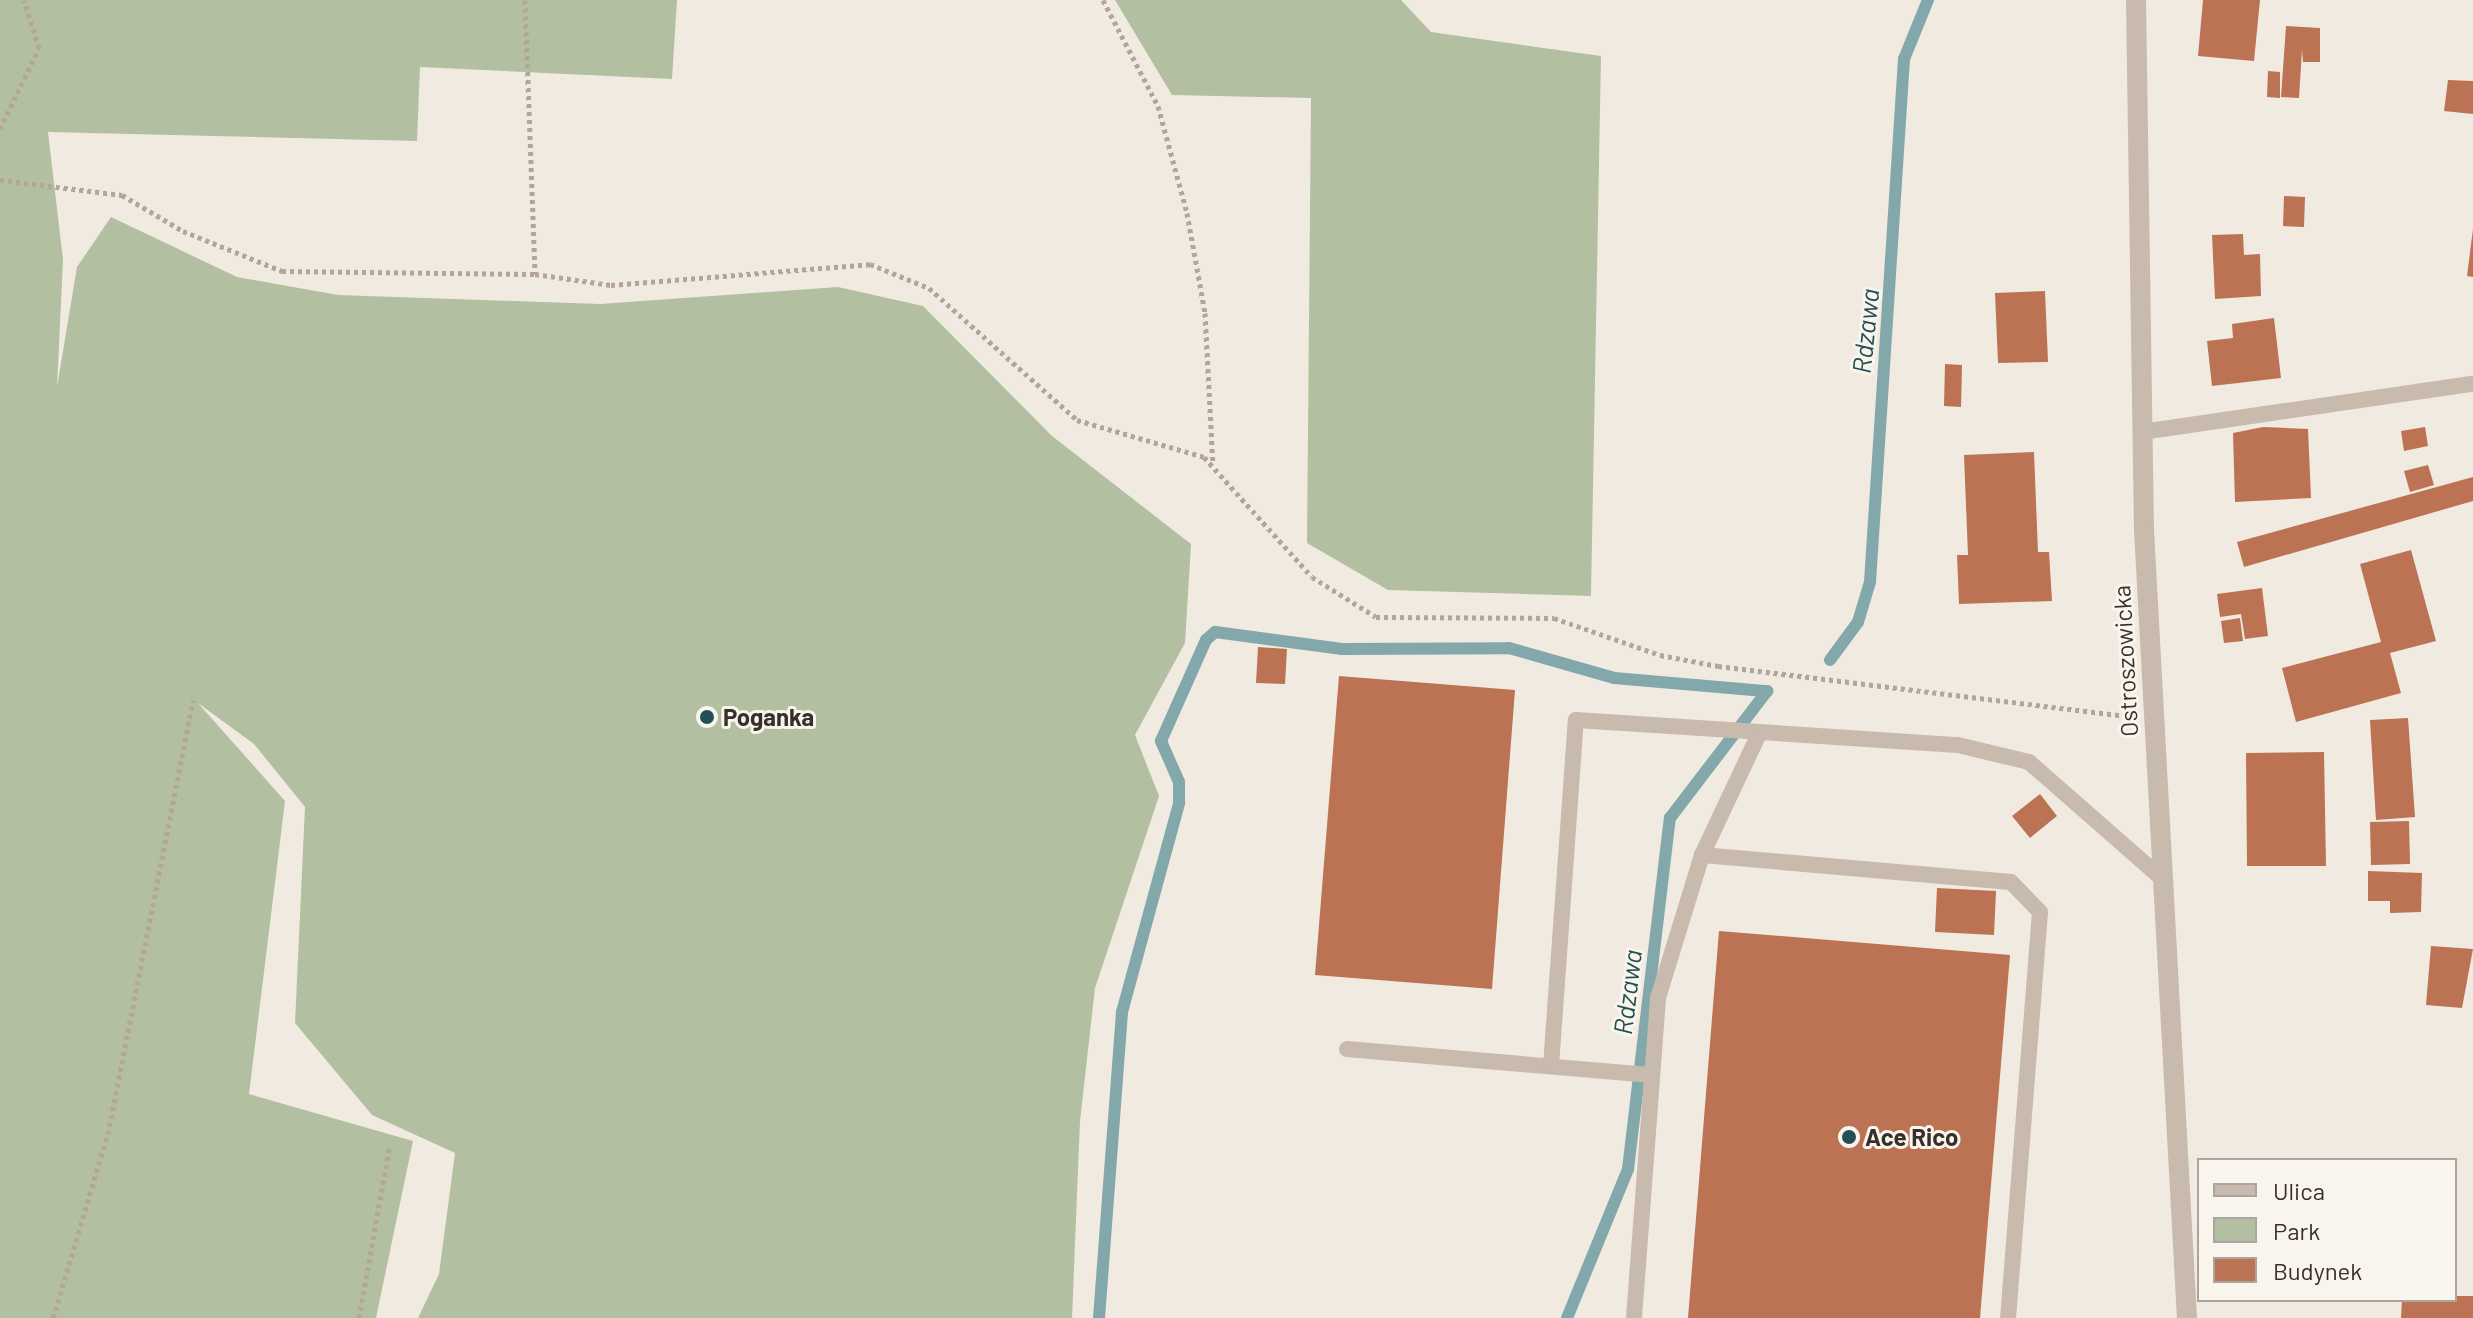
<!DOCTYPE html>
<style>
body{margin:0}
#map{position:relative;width:2473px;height:1318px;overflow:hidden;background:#f1eae0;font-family:Barlow,sans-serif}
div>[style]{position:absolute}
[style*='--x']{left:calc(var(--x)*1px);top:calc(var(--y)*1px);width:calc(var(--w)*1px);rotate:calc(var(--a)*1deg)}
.green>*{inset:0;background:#b3bfa1}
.stream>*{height:12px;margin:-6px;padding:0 6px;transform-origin:6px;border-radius:6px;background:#82a8ac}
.building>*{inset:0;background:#bb7354}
.path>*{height:5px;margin-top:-2.5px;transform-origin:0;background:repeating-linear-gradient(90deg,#b4a597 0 4px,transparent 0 8px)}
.service>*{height:16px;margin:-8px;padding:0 8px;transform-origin:8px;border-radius:8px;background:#c8bbad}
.tertiary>*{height:20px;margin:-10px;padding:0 10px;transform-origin:10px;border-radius:10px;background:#c8bbad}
.dots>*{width:22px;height:22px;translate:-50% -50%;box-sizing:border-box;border:4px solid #f9f4ec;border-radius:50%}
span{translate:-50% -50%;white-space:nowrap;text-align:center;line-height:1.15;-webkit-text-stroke:6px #f9f4ec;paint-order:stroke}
.street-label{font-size:24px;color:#372f2b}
.poi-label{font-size:24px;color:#372f2b;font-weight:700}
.left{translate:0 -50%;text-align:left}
.water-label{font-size:26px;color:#245055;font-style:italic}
.legend{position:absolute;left:2197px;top:1158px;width:260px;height:144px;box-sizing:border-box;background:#f9f4ec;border:2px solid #aba59f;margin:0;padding:10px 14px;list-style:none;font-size:24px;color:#372f2b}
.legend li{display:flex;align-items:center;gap:16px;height:40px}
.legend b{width:40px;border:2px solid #aba59f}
</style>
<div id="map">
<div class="green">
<i style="clip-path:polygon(0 0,677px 0,672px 79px,420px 67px,417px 141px,48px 132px,63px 260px,57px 387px,77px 267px,111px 217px,237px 277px,338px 295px,600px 304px,838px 287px,923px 306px,1052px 436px,1191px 544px,1185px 643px,1135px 735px,1159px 796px,1095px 988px,1080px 1121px,1072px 1318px,418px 1318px,439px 1274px,455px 1153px,372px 1115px,295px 1023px,305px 807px,254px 744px,198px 703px,285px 801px,249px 1094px,413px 1141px,376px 1318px,0 1318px)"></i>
<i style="clip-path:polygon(1115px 0,1401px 0,1431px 32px,1601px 56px,1591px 596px,1388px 590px,1307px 543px,1311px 98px,1172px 95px)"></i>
</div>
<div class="stream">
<i style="--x:1830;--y:660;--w:47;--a:-53.6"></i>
<i style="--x:1858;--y:622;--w:42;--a:-73.3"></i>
<i style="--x:1870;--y:582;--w:524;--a:-86.28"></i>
<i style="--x:1904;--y:59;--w:64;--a:-67.9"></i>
<i style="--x:1099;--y:1318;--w:307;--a:-85.7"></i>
<i style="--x:1122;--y:1012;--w:217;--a:-74.7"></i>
<i style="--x:1179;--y:803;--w:21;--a:-90"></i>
<i style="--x:1179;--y:782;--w:45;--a:-113.7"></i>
<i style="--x:1161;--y:741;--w:111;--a:-66"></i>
<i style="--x:1206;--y:640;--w:12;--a:-42"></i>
<i style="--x:1215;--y:632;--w:128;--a:7.6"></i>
<i style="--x:1342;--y:649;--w:167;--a:-0.3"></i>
<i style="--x:1509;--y:648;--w:109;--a:15.9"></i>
<i style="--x:1614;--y:678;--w:154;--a:4.9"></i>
<i style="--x:1567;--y:1318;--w:161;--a:-67.7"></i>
<i style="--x:1628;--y:1169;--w:354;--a:-83.2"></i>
<i style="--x:1670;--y:818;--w:160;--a:-52.6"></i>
</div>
<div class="building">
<i style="clip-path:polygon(2203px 0,2260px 0,2254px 61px,2198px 56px)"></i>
<i style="clip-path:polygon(2286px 26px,2320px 28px,2320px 62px,2303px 62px,2302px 50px,2299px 98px,2281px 97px)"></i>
<i style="clip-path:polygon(2268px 71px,2280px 72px,2280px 98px,2267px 97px)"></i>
<i style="clip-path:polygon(2448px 80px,2473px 81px,2473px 114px,2444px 111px)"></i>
<i style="clip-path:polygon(2284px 196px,2305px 197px,2304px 227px,2283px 226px)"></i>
<i style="clip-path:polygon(2473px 229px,2473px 277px,2467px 276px)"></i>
<i style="clip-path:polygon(2243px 234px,2244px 255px,2260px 254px,2261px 296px,2215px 299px,2212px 235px)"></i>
<i style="clip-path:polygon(2045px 291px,2048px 362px,1998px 363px,1995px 293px)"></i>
<i style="clip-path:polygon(2274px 318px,2281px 378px,2212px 386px,2207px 341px,2233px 338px,2232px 324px)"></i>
<i style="clip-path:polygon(1945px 364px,1962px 365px,1961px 407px,1944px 406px)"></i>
<i style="clip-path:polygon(2263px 427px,2308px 429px,2311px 498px,2235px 502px,2233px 433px)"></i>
<i style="clip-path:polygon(2425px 427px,2428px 446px,2404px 451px,2401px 431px)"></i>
<i style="clip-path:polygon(2034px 452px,2038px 552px,2049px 552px,2052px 601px,1959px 604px,1957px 555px,1968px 555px,1964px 455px)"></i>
<i style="clip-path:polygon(2428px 465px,2434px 485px,2410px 492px,2404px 471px)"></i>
<i style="clip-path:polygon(2473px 477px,2473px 501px,2244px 567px,2237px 542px)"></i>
<i style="clip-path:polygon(2411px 550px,2436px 641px,2390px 653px,2401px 693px,2296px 722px,2282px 668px,2381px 642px,2360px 564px)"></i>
<i style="clip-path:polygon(2262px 588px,2268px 636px,2245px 639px,2241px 614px,2220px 617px,2217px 594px)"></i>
<i style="clip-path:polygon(2240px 618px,2243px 641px,2224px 643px,2221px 621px)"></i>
<i style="clip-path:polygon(1258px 647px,1287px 649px,1285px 684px,1256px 683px)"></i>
<i style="clip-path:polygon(1339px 676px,1515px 690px,1492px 989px,1315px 975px)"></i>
<i style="clip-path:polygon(2408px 718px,2415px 817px,2376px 820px,2370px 720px)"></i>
<i style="clip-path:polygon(2324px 752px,2326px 866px,2247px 866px,2246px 753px)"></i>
<i style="clip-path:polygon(2040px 794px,2057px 816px,2030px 838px,2012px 816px)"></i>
<i style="clip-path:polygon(2409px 821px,2410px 864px,2371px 865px,2370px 822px)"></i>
<i style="clip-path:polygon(2368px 871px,2422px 873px,2421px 912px,2390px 913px,2390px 901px,2368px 901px)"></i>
<i style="clip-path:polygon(1937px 888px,1996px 891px,1994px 935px,1935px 932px)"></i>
<i style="clip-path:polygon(1719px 931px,2010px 955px,1980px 1318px,1688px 1318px)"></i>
<i style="clip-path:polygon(2431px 946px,2473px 949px,2462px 1008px,2426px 1005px)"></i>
<i style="clip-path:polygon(2455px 1296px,2473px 1296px,2473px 1318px,2401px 1318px,2402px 1300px)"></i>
</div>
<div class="path">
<i style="--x:525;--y:0;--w:274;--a:87.9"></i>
<i style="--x:1103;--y:0;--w:119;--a:62.6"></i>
<i style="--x:1158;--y:106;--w:111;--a:74.8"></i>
<i style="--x:1187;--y:213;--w:102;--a:79.8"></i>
<i style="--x:1205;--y:313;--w:151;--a:87"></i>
<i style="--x:0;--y:129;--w:90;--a:-64.3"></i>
<i style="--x:39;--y:48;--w:50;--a:-107.4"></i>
<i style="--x:0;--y:180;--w:123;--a:7"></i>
<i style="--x:122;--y:195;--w:71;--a:30.5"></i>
<i style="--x:183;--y:231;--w:107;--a:22"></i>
<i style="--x:282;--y:271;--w:253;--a:0.7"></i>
<i style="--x:535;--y:274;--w:77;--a:8.2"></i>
<i style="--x:611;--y:285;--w:260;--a:-4.6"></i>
<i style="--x:870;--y:264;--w:64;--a:22.1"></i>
<i style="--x:929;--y:288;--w:198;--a:41.7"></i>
<i style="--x:1077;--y:420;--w:132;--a:16.2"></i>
<i style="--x:1204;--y:457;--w:161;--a:48"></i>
<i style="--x:1312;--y:577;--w:75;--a:32"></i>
<i style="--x:1376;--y:617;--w:178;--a:0.3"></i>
<i style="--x:1554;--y:618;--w:112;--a:19.2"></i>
<i style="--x:1660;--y:655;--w:59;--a:10.7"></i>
<i style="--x:1718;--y:666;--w:411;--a:7"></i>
<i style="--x:53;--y:1318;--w:192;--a:-73.4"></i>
<i style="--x:108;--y:1134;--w:442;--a:-78.9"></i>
<i style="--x:359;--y:1318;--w:172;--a:-79.9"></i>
</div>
<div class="service">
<i style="--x:2142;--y:432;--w:334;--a:-8.3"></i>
<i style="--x:1702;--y:855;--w:310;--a:5"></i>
<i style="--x:2011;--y:882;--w:42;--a:46"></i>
<i style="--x:2040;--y:912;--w:407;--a:94.5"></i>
<i style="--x:1347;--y:1049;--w:306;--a:4.9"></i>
<i style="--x:1551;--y:1066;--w:347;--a:-85.9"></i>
<i style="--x:1576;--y:720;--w:184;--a:3.7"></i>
<i style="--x:1634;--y:1318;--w:321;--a:-85.7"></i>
<i style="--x:1658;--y:998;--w:150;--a:-72.9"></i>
<i style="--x:1702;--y:855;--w:136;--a:-64.8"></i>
<i style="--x:1760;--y:732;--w:198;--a:3.8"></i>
<i style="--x:1958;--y:745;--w:73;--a:13.5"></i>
<i style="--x:2029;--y:762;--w:179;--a:41.2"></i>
</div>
<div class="tertiary">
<i style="--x:2136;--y:0;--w:530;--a:89.14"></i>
<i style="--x:2144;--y:530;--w:789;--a:86.88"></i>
</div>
<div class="dots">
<i style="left:707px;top:717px;background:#245055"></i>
<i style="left:1849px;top:1137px;background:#245055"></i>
</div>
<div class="street-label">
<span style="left:2125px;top:661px;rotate:-93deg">Ostroszowicka</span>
</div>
<div class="poi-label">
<span class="left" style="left:723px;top:717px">Poganka</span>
<span class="left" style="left:1865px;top:1137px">Ace Rico</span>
</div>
<div class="water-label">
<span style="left:1865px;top:331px;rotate:-84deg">Rdzawa</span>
<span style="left:1627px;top:992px;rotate:-83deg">Rdzawa</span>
</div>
<ul class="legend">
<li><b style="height:10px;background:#c8bbad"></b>Ulica</li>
<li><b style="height:22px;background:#b3bfa1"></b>Park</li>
<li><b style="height:22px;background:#bb7354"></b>Budynek</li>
</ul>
</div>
